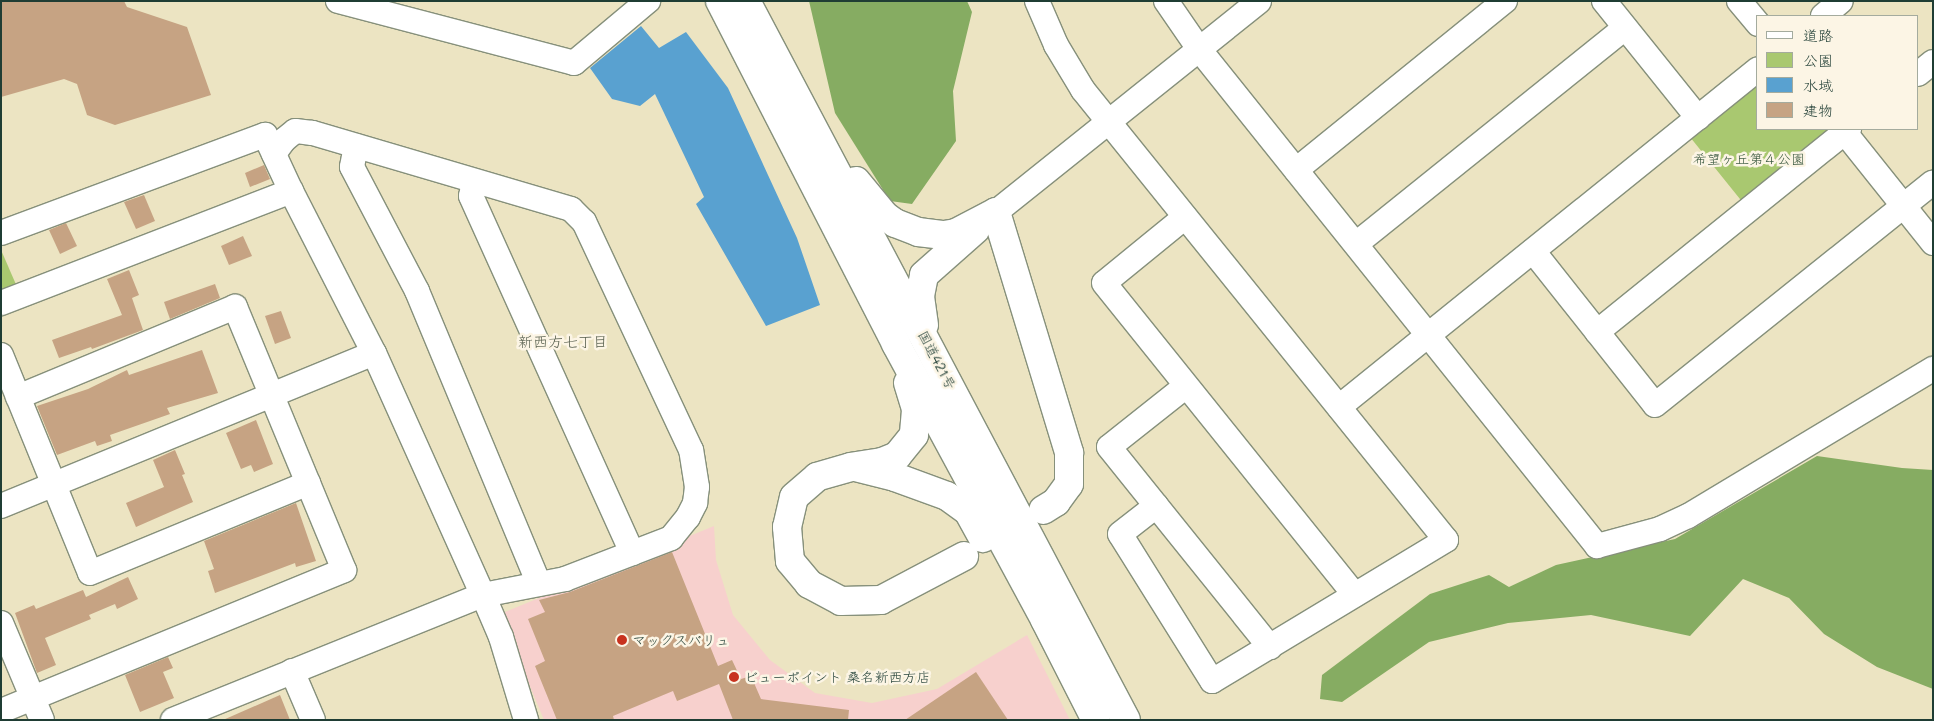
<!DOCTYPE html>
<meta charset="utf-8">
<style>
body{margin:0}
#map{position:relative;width:1934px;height:721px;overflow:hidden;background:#ece4c2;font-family:Mali,"Klee One",sans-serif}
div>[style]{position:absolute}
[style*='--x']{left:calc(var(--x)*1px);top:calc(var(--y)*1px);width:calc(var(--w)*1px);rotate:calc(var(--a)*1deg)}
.built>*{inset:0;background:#f7d0cd}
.green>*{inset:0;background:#a9c870}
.forest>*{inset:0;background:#86ac62}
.water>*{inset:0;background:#59a1d0}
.building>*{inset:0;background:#c6a383}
.roads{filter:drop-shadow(1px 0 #86907b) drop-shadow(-1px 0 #86907b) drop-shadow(0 1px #86907b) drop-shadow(0 -1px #86907b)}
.minor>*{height:24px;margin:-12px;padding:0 12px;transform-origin:12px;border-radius:12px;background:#fff}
.highway>*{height:28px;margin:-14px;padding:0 14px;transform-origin:14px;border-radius:14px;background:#fff}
.dots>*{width:14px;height:14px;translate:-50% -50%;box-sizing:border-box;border:2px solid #fcf5e5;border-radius:50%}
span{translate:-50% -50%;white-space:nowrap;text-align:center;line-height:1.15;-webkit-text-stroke:5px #fcf5e5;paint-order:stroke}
.park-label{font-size:14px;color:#3b5940}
.street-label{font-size:14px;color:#1f3d34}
.poi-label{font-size:14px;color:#1f3d34}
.left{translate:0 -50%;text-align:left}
.neighbourhood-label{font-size:15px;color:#596150}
.frame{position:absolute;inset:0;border:2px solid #1f3d34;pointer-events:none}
.legend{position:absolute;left:1756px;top:15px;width:162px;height:115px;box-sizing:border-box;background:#fcf5e5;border:1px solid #a4ab9e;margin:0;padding:6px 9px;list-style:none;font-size:15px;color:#1f3d34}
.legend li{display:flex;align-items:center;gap:10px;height:25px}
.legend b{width:25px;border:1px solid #a4ab9e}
</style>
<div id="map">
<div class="built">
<i style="clip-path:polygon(714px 526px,716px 560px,733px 615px,770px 660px,815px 693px,872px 703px,937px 689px,1027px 635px,1070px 720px,544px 720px,500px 614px)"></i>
</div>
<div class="green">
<i style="clip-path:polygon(1758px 84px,1758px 129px,1826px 129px,1826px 138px,1744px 204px,1690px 137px)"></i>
<i style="clip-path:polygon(1px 250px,18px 289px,1px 295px)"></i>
</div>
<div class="forest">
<i style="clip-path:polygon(809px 1px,967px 1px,972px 12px,953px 91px,956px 141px,912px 204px,890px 201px,835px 113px)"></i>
<i style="clip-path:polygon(1817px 456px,1902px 468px,1933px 470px,1933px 689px,1877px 667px,1824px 634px,1789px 598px,1743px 579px,1690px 636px,1591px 615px,1508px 623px,1429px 642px,1342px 702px,1320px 699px,1322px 675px,1430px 594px,1489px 575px,1509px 587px,1556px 565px,1675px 539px)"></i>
</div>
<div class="water">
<i style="clip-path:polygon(641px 26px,659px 48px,686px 32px,728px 88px,797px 238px,820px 305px,766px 326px,696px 204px,704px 197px,655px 94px,640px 106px,612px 99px,590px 68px)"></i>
</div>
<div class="building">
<i style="clip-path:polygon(1px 1px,124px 1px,127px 7px,187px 27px,211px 95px,115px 125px,87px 115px,77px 84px,64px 79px,1px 97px)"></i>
<i style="clip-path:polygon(264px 165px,270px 179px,250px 187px,245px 173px)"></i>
<i style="clip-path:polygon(144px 195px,155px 221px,136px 229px,124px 202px)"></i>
<i style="clip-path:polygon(66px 223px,77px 246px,60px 254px,49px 230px)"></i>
<i style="clip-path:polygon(243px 236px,252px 256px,229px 265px,221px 246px)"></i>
<i style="clip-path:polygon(129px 270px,139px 295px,132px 298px,143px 330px,92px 349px,91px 347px,59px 358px,52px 340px,122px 315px,107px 279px)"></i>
<i style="clip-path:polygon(215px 284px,220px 298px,170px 319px,164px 302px)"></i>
<i style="clip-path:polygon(281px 311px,291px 338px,275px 344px,265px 316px)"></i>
<i style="clip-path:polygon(202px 350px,218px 393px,167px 408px,170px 414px,110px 435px,112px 441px,97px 446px,95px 441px,57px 455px,37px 406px,88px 389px,127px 370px,129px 375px)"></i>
<i style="clip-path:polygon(256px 420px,273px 464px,254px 472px,251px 465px,241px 469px,226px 433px)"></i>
<i style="clip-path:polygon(175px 450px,185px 474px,182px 475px,193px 502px,136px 527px,126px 503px,164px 487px,153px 460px)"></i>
<i style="clip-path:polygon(296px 503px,316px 561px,296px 567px,295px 563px,215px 593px,208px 571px,214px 569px,204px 541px)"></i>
<i style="clip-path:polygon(672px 552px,718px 666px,732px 660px,741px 679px,751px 676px,761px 699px,849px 710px,848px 720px,733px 720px,719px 684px,677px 701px,673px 691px,613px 716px,614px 720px,557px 720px,535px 666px,545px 661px,528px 619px,545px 612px,539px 600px,570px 592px)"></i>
<i style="clip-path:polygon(128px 577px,138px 599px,117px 609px,115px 604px,89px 615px,91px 619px,45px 638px,56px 665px,37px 673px,15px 613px,34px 605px,36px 609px,83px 590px,86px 597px)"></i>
<i style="clip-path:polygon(168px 657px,173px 668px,163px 672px,174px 698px,140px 712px,125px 675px)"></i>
<i style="clip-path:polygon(976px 672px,1008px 720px,905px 720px)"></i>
<i style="clip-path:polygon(280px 695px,290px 720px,223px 720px)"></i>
</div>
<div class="roads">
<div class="minor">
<i style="--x:338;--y:1;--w:244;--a:14.7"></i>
<i style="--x:574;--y:63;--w:97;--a:-40"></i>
<i style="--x:1037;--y:1;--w:48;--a:66.6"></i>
<i style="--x:1056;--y:45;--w:52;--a:59"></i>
<i style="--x:1083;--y:90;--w:578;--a:51.11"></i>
<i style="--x:1446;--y:540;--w:273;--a:148.9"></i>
<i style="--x:1212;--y:681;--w:173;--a:-122"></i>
<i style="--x:1120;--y:534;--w:46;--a:-37.9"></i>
<i style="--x:1166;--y:1;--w:58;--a:55.5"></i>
<i style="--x:1199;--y:49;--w:637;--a:51.31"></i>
<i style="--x:1597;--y:546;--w:65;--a:-15.1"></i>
<i style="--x:1660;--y:529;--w:31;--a:-25"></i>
<i style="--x:1688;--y:516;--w:286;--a:-31"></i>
<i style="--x:1604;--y:1;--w:150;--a:51.2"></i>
<i style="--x:1739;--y:1;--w:30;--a:50"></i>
<i style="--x:1823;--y:16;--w:23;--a:-40"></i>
<i style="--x:1918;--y:74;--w:19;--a:-39"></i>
<i style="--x:1842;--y:129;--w:146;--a:51.4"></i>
<i style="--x:356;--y:146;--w:21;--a:101"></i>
<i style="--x:352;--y:167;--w:140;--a:62.3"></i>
<i style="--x:417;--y:291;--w:317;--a:67.4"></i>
<i style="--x:1296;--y:170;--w:269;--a:-39"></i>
<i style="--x:474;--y:181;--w:15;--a:101"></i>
<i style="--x:471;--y:196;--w:392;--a:65.7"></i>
<i style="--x:996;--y:212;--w:337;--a:-38.7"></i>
<i style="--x:1185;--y:217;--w:104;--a:140.8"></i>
<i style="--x:1104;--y:283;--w:400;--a:51.2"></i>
<i style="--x:1;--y:233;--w:282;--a:-20.4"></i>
<i style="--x:265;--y:135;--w:62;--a:65.1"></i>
<i style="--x:291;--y:191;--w:182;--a:62.9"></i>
<i style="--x:374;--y:353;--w:265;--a:65.8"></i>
<i style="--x:483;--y:595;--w:46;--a:66.8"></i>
<i style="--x:501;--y:637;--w:87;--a:73.2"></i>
<i style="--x:1356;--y:244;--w:345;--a:-38.8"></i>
<i style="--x:1533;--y:251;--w:196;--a:51.6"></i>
<i style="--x:1655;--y:405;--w:356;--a:-38.7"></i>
<i style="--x:1;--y:303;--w:311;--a:-21.1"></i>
<i style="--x:1597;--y:332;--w:324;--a:-38.9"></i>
<i style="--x:1;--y:355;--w:235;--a:67.8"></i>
<i style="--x:90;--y:573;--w:236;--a:-22.4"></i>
<i style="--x:1186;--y:386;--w:98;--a:141.6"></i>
<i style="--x:1109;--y:447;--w:257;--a:51.2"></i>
<i style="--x:1339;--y:407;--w:538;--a:-38.89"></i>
<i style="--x:1;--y:506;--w:403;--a:-22.3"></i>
<i style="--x:1;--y:623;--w:105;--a:67.1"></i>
<i style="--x:292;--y:671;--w:53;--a:66.8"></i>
<i style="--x:1;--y:711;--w:371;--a:-22.3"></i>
<i style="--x:344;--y:570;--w:285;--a:-112.5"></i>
<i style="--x:235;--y:307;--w:235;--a:157.5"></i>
<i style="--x:173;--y:720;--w:334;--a:-22"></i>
<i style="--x:483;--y:595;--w:84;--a:-11"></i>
<i style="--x:565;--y:579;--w:114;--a:-21.1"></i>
<i style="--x:671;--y:538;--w:27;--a:-51"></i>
<i style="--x:688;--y:517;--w:16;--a:-63"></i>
<i style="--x:695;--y:503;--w:16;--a:-83"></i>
<i style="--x:697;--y:487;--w:37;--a:-99"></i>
<i style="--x:691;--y:450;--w:252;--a:-115.1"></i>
<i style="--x:584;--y:222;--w:18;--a:-135"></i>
<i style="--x:571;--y:209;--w:270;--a:-163.6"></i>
<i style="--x:312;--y:133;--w:17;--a:-173"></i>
<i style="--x:295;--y:131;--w:14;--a:141"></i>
<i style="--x:284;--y:140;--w:17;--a:126"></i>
</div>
<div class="highway">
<i style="--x:720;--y:1;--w:386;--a:62.8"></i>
<i style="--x:896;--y:344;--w:314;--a:61.6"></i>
<i style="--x:1045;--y:620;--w:112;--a:63"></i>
<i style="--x:746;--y:1;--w:813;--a:62.14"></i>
<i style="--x:856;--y:181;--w:45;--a:50.4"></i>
<i style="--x:885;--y:216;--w:12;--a:35"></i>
<i style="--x:895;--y:223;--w:25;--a:21"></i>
<i style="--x:918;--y:232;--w:26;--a:7"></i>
<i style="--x:944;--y:235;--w:12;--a:-9"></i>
<i style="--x:956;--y:233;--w:45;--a:-27.7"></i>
<i style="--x:996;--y:212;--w:252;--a:73.1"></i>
<i style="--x:1069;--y:453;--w:31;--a:90"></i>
<i style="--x:1069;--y:484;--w:22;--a:126"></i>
<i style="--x:1056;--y:502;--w:15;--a:148"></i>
<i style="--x:924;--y:325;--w:29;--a:-98"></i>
<i style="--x:920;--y:296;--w:21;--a:-79"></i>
<i style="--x:924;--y:275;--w:69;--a:-41.5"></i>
<i style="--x:908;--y:383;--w:28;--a:73"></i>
<i style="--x:916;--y:410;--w:25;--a:95"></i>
<i style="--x:914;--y:435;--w:27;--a:129"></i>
<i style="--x:897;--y:456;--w:16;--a:158"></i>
<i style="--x:882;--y:462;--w:31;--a:171"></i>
<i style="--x:851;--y:467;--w:35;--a:164"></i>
<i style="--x:817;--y:477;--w:30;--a:139"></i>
<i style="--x:794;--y:497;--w:31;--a:103"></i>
<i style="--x:787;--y:527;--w:34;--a:85"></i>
<i style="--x:790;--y:561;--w:30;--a:50"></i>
<i style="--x:809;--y:584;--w:36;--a:28"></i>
<i style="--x:841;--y:601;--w:40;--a:-1.4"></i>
<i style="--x:881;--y:600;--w:94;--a:-27.9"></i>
<i style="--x:859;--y:468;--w:37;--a:14"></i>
<i style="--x:895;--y:477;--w:55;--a:20.1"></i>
<i style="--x:947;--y:496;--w:26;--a:36"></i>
<i style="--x:968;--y:511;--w:31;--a:61"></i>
</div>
</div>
<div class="dots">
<i style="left:622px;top:640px;background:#c8321e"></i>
<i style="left:734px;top:677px;background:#c8321e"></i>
</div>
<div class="park-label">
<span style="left:1749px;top:159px">希望ヶ丘第４公園</span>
</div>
<div class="street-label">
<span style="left:937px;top:360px;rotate:62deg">国道421号</span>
</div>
<div class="poi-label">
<span class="left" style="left:632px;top:640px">マックスバリュ</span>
<span class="left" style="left:744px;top:677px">ビューポイント 桑名新西方店</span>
</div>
<div class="neighbourhood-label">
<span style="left:563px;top:342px">新西方七丁目</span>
</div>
<div class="frame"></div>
<ul class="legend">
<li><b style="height:6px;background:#fff"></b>道路</li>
<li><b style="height:14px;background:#a9c870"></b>公園</li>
<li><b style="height:14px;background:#59a1d0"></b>水域</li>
<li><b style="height:14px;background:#c6a383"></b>建物</li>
</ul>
</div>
